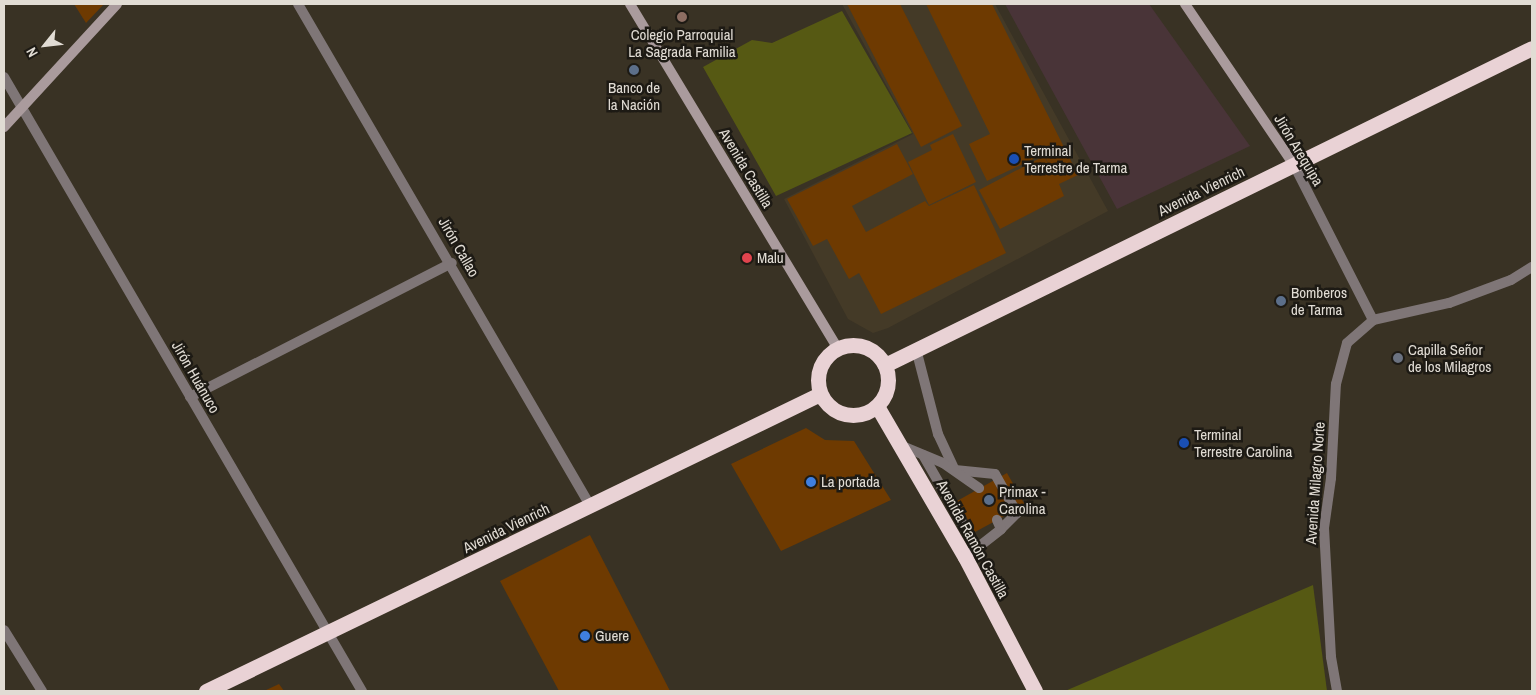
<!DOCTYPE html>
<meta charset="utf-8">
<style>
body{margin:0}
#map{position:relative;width:1536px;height:695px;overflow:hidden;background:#393224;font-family:"Archivo Narrow",sans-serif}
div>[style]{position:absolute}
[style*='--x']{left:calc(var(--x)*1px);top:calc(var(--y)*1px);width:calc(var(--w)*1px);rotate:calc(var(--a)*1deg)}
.built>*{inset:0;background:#443a27}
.industrial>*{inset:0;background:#493438}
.green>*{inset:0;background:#565913}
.building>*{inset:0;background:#6e3a01}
.lane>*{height:10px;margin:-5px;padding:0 5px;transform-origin:5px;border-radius:5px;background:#7f7677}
.street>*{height:10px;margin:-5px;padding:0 5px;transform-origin:5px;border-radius:5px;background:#7f7677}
.secondary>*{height:10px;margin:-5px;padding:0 5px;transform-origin:5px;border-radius:5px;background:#aa9b9d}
.highway>*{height:15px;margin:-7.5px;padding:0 7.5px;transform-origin:7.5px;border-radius:7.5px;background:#e9d2d5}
.highway>.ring{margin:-7.5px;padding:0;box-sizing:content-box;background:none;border:15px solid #e9d2d5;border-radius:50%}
.dots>*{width:14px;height:14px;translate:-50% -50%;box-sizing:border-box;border:2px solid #1d1a14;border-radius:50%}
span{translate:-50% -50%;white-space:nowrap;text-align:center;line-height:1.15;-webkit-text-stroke:5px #1d1a14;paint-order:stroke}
.poi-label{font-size:15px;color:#e1dcd4}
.left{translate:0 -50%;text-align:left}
.street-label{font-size:15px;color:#e1dcd4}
.frame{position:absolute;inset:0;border:5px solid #e1dcd4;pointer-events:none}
.north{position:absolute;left:20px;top:20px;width:50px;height:50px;-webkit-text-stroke:4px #1d1a14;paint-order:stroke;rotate:241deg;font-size:14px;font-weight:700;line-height:20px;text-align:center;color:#e1dcd4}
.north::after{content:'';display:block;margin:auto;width:18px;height:22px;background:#e1dcd4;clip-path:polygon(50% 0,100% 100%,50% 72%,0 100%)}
</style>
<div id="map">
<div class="built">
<i style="clip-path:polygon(842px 4px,995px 4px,1108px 211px,888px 328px,873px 333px,848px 319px,784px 199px,913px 134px)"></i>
</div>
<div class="industrial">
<i style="clip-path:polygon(1005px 4px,1149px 4px,1250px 146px,1117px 209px)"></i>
</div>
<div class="green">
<i style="clip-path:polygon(842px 11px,912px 133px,776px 196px,703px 67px,752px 40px,772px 43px)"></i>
<i style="clip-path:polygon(1313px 585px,1327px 691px,1065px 691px)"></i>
</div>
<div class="building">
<i style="clip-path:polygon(74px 4px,104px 4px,86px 23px)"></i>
<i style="clip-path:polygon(847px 4px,900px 4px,962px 126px,921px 147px)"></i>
<i style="clip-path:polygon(926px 4px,992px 4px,1078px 175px,1059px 184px,1064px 196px,1000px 229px,979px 190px,1044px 156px,1049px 165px,1044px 154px,987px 181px,969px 144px,990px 134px)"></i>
<i style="clip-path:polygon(953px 134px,976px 182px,929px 205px,908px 162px,932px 150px,930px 145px)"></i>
<i style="clip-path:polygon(897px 144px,913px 174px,852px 206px,866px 232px,925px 201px,929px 206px,974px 185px,1006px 253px,881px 314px,859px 273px,849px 279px,827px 239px,813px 246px,787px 199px)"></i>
<i style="clip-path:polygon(806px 428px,825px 440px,854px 441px,891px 500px,781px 551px,731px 464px)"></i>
<i style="clip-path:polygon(1007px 473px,1025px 505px,975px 532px,957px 501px)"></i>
<i style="clip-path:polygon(590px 535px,670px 691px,559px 691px,500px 581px)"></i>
<i style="clip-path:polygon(279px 684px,284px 691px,264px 691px)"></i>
</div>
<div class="lane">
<i style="--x:916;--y:349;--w:88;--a:75.5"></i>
<i style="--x:938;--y:434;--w:40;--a:65"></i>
<i style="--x:955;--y:470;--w:40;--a:5.7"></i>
<i style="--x:995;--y:474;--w:45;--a:60.6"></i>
<i style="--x:1017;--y:513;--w:23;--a:135"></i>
<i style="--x:900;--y:445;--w:47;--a:22.7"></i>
<i style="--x:943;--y:463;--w:44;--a:34.8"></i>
<i style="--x:923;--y:455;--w:108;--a:60.1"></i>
<i style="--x:972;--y:552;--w:37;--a:-38"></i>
<i style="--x:1001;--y:529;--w:10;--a:-114"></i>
</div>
<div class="street">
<i style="--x:298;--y:4;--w:582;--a:59.78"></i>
<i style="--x:4;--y:77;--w:711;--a:59.76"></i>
<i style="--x:1294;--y:165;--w:174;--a:63"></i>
<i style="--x:1373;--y:320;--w:78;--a:-12.6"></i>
<i style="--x:1449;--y:303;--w:66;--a:-20.4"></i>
<i style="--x:1511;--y:280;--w:25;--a:-32"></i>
<i style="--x:190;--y:397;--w:294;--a:-27.1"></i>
<i style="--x:4;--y:630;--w:72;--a:58.1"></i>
<i style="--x:1337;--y:691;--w:35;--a:-100"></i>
<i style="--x:1331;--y:657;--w:129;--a:-93.1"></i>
<i style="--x:1324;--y:528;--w:50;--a:-82"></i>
<i style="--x:1331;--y:478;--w:94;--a:-87"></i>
<i style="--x:1336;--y:384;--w:42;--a:-75"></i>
<i style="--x:1347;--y:343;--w:35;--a:-41"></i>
</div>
<div class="secondary">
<i style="--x:630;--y:4;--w:401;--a:58.9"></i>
<i style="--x:1185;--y:4;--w:194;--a:55.9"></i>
<i style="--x:4;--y:127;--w:167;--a:-47.4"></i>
</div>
<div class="highway">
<i class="ring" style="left:818px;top:345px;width:55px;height:55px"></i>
<i style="--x:885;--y:365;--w:720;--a:-26.1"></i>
<i style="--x:877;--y:406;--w:175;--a:59.8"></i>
<i style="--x:965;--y:557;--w:151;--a:62.4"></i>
<i style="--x:206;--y:691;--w:682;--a:-25.81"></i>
</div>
<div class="dots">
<i style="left:682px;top:17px;background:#8d6e63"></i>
<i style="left:634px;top:70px;background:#5c6f8a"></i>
<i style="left:1014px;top:159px;background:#1a4fb4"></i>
<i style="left:747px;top:258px;background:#e0444e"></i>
<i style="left:1281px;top:301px;background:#5c6f8a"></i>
<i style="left:1398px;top:358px;background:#6b7280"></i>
<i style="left:1184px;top:443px;background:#1a4fb4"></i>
<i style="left:811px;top:482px;background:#3f7fe0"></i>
<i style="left:989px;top:500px;background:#5c6f8a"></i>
<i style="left:585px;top:636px;background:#3f7fe0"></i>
</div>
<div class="poi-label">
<span style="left:682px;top:43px">Colegio Parroquial<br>La Sagrada Familia</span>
<span style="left:634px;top:96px">Banco de<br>la Nación</span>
<span class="left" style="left:1024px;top:159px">Terminal<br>Terrestre de Tarma</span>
<span class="left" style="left:757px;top:258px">Malu</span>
<span class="left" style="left:1291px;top:301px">Bomberos<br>de Tarma</span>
<span class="left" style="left:1408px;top:358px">Capilla Señor<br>de los Milagros</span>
<span class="left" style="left:1194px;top:443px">Terminal<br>Terrestre Carolina</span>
<span class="left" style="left:821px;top:482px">La portada</span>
<span class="left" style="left:999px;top:500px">Primax -<br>Carolina</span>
<span class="left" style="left:595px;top:636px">Guere</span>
</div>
<div class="street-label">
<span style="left:1299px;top:150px;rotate:59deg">Jirón Arequipa</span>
<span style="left:746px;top:168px;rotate:59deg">Avenida Castilla</span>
<span style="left:1201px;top:191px;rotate:-26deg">Avenida Vienrich</span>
<span style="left:459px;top:247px;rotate:60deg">Jirón Callao</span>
<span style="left:196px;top:377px;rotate:60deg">Jirón Huánuco</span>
<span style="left:1315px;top:483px;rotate:-86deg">Avenida Milagro Norte</span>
<span style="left:506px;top:528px;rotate:-26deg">Avenida Vienrich</span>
<span style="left:973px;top:539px;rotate:61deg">Avenida Ramón Castilla</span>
</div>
<div class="frame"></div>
<div class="north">N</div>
</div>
